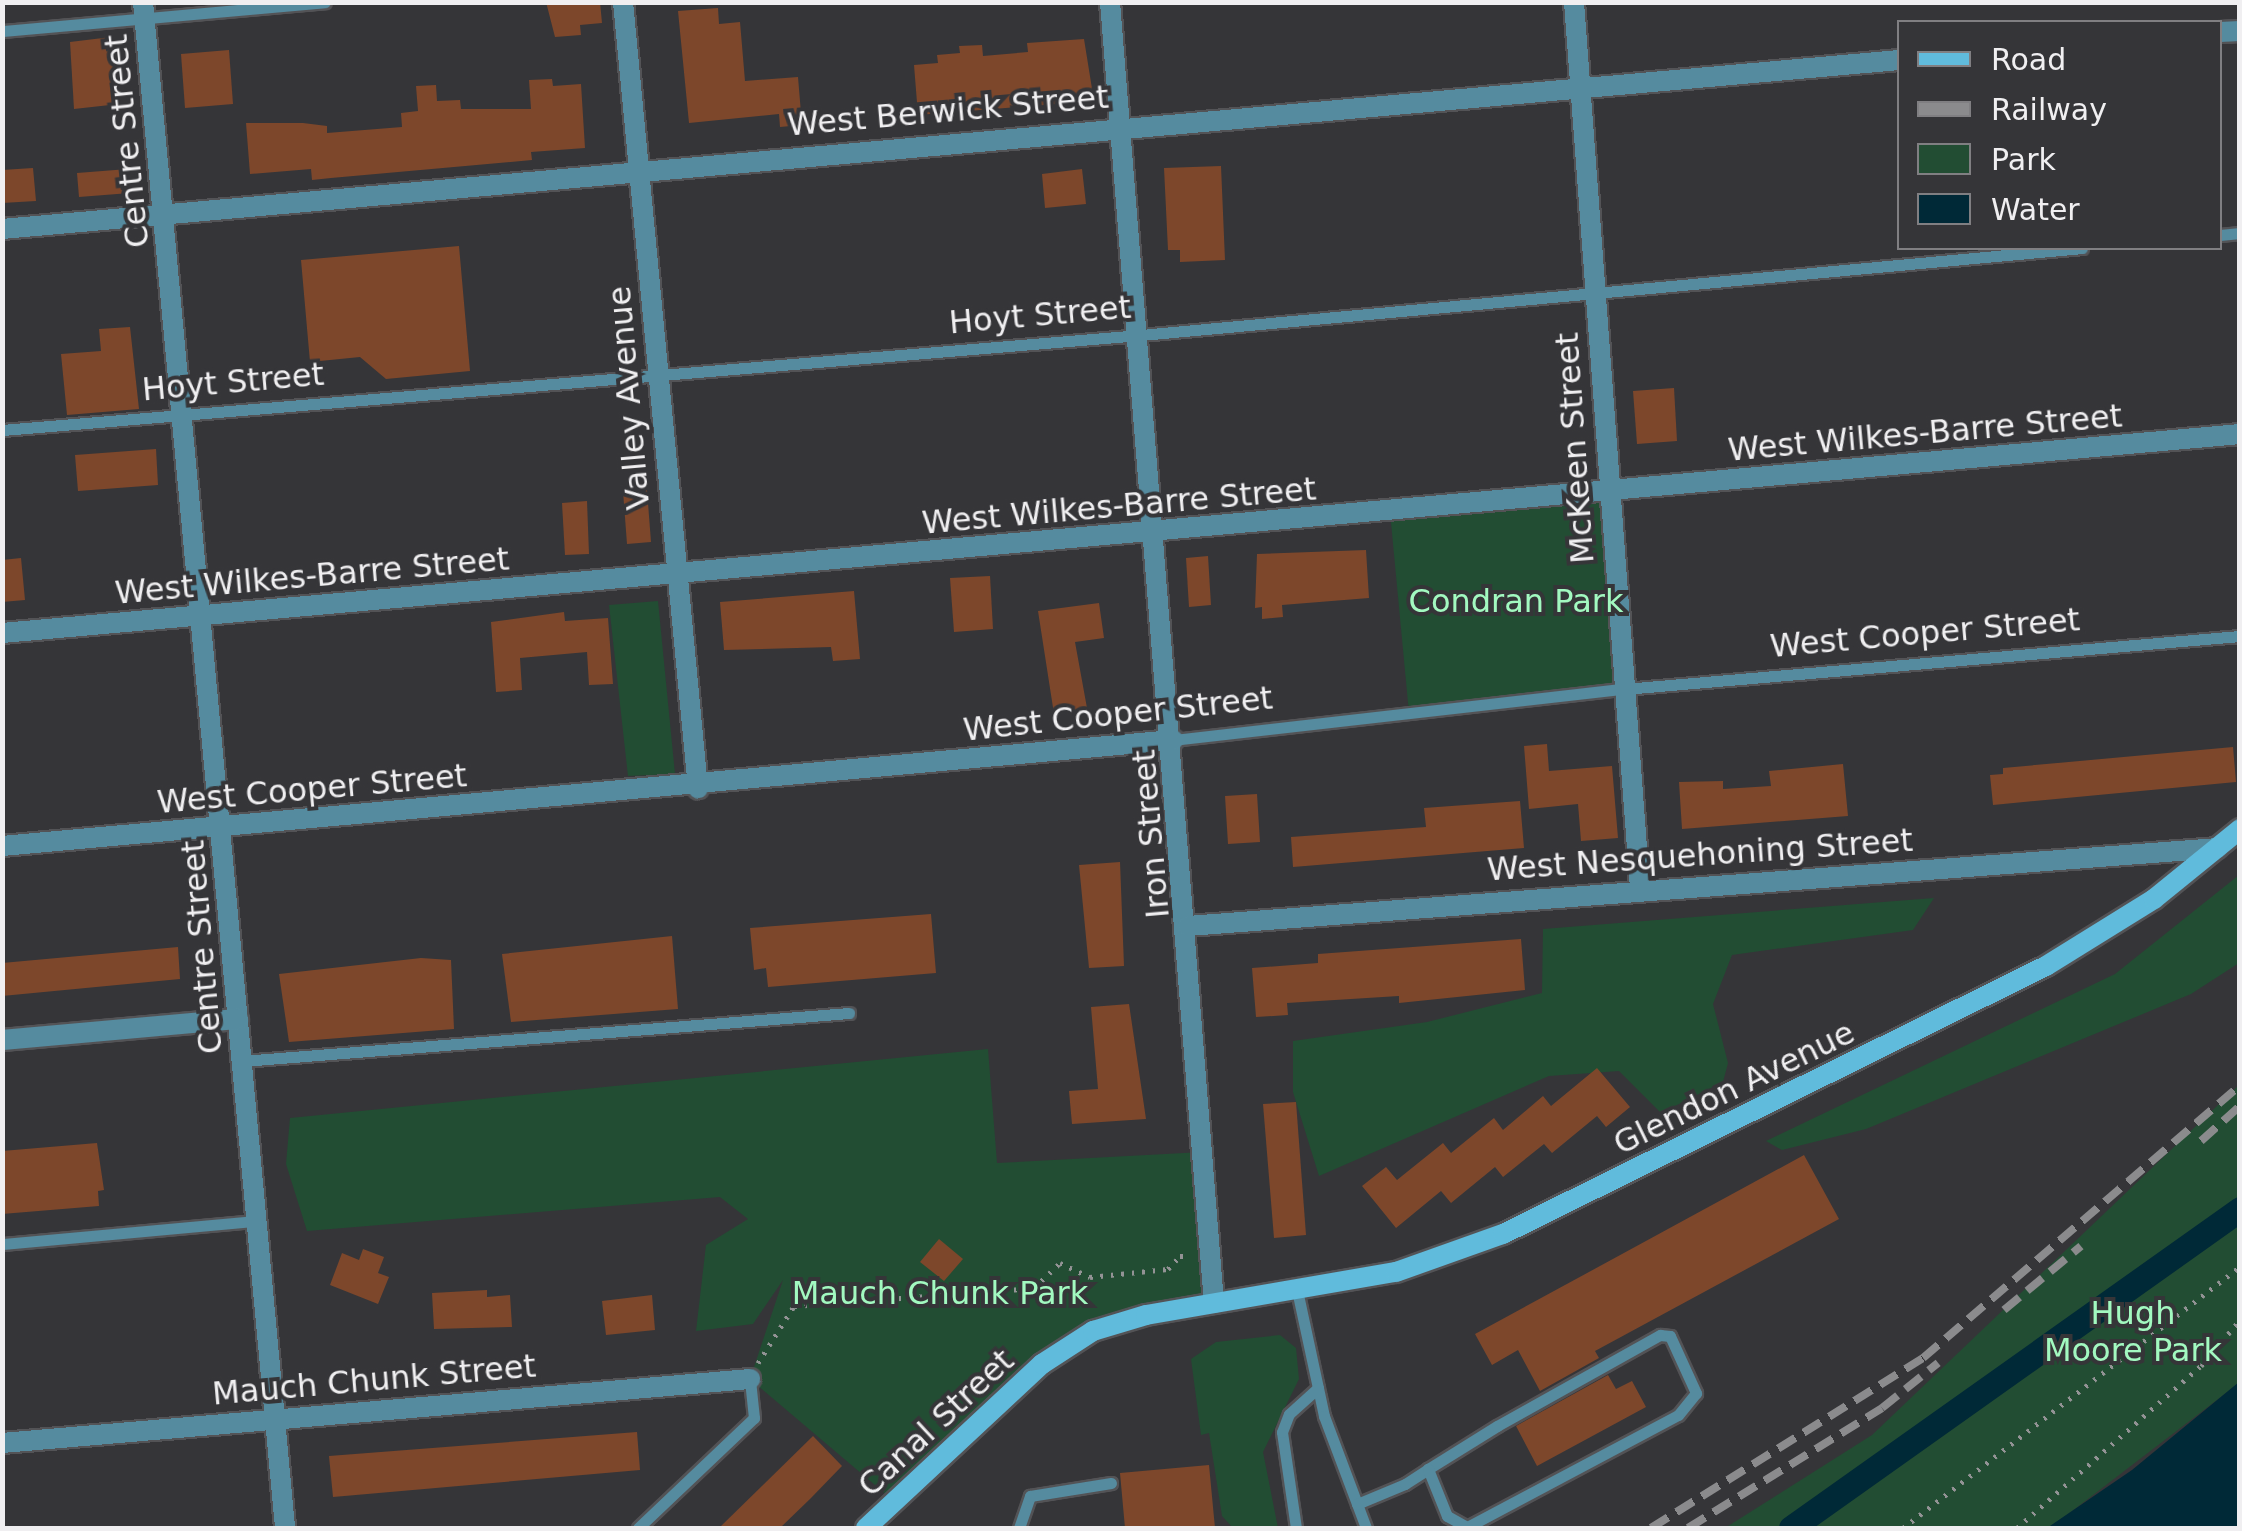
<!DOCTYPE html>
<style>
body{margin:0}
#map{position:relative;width:2242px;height:1531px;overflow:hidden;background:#353538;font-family:"DejaVu Sans",sans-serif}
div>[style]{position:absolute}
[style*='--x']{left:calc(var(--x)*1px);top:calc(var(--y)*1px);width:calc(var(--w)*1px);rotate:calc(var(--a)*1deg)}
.green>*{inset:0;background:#224d33}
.water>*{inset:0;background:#002937}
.canal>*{height:25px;margin:-12.5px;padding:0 12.5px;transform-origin:12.5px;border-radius:12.5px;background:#002937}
.building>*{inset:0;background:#7d472b}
.path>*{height:5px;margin-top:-2.5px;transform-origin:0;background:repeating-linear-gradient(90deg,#939395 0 2.5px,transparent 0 10.5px)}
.roads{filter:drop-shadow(2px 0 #535356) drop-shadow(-2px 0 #535356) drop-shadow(0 2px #535356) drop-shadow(0 -2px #535356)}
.lane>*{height:11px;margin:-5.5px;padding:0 5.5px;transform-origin:5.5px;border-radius:5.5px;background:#558b9f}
.street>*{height:20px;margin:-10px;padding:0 10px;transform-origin:10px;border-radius:10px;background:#558b9f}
.secondary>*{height:20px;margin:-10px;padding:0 10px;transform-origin:10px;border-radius:10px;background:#60bbdc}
.rail>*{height:8px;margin-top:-4px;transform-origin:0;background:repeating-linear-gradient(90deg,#8b8b8d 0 20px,transparent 0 30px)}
span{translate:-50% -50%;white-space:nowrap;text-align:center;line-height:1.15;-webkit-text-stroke:8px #353538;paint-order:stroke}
.street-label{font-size:32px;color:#f0eff1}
.park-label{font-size:32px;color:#a2f9c0}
.frame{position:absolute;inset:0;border:5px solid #f0eff1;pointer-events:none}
.legend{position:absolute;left:1897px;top:20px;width:325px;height:230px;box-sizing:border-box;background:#353538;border:2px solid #807f82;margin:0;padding:12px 18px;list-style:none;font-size:30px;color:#f0eff1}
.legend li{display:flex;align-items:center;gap:20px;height:50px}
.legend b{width:50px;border:2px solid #807f82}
</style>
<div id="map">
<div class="green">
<i style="clip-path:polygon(1607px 492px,1624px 689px,1409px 713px,1390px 512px)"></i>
<i style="clip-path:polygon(658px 601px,675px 774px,628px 776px,609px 605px)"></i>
<i style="clip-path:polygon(2239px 875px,2239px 963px,2191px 994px,1866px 1129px,1782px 1150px,1766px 1141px,2115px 974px)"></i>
<i style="clip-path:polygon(1934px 898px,1913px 930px,1732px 955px,1713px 1004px,1728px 1063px,1723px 1082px,1661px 1113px,1619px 1071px,1549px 1076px,1319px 1176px,1293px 1092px,1293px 1041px,1427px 1022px,1542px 993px,1543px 929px)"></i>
<i style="clip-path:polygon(988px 1049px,997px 1163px,1203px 1152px,1214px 1303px,1063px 1349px,895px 1502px,750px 1379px,783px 1280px,753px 1324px,696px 1331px,706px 1245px,748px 1219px,720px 1197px,307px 1231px,286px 1164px,290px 1118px)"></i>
<i style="clip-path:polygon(2239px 1085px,2239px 1383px,2050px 1528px,1725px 1528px,1872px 1435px)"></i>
<i style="clip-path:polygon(1280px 1335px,1296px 1348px,1299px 1379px,1263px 1452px,1278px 1528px,1233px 1528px,1222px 1516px,1209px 1433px,1201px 1435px,1191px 1359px,1216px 1342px)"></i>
</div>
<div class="water">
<i style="clip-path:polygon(2239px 1382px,2239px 1528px,2047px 1528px,2132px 1470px)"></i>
</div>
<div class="canal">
<i style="--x:1791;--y:1528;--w:551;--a:-35.39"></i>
</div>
<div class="building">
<i style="clip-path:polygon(546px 2px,600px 2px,602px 23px,580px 25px,581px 35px,555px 37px)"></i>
<i style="clip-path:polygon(718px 8px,719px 24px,740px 22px,745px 81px,798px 77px,802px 125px,780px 127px,779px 114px,689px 123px,678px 11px)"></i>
<i style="clip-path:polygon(111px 37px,119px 104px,74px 109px,70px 42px)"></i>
<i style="clip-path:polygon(1084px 39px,1094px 101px,918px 115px,914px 65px,938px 63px,937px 55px,960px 53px,959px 46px,982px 45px,983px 56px,1028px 52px,1027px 43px)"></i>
<i style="clip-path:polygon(229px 50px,233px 104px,185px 108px,181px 54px)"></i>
<i style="clip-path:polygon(552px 79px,553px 86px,581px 84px,585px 148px,531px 152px,532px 160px,331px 178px,312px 180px,311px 169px,250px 174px,246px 123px,303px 123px,327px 126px,327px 133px,402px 127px,401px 113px,418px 111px,416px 86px,436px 85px,437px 101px,460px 100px,461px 109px,531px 109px,529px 80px)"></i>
<i style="clip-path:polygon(1221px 166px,1225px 260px,1180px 262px,1180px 250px,1168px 250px,1164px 168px)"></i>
<i style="clip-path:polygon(33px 168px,36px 201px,2px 203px,2px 170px)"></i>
<i style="clip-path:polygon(128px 169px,130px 193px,79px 197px,77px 173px)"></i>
<i style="clip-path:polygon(1082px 169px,1086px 204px,1045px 208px,1042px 174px)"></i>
<i style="clip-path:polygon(459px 246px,470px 371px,386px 379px,360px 357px,310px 362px,301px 260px)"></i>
<i style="clip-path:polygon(130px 327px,139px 409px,67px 415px,61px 354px,101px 351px,99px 329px)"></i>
<i style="clip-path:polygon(1674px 388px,1677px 441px,1637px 444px,1633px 391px)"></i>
<i style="clip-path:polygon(156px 449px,158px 485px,78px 491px,75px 455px)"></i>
<i style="clip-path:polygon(647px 490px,651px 542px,627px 544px,623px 491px)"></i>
<i style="clip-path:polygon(587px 501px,589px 554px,565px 555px,562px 503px)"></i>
<i style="clip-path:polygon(1366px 550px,1369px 598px,1282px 605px,1283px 617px,1262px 619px,1262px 607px,1255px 608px,1257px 554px)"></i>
<i style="clip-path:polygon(1208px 556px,1211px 605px,1189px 607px,1186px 558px)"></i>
<i style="clip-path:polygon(21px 558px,25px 600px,2px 602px,2px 560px)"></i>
<i style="clip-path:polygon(990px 576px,993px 629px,954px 632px,950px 578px)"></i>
<i style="clip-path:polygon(854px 591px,860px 659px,833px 661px,831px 647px,724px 650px,720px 602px)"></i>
<i style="clip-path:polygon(1099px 603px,1104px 638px,1075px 642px,1087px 708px,1054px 714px,1038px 611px)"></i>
<i style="clip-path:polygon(564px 612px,565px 621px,608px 618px,613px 684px,589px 685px,587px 652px,520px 658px,522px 690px,496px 692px,491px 622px)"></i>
<i style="clip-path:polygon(1547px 744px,1549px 771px,1612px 766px,1618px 838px,1581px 841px,1578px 804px,1529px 809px,1524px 746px)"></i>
<i style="clip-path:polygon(2233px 747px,2236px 782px,1993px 805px,1990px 775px,2003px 774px,2003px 768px)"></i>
<i style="clip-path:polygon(1843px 764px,1848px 816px,1682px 829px,1679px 782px,1723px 781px,1723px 789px,1771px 786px,1769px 771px)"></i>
<i style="clip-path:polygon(1257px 794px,1260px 842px,1228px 844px,1225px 796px)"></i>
<i style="clip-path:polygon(1520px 801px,1524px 848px,1293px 867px,1291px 837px,1426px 827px,1424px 808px)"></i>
<i style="clip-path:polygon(1120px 862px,1124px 966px,1089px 968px,1079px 865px)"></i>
<i style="clip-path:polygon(931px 914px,936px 973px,768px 987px,766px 968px,754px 970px,750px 928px)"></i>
<i style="clip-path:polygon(672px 936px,678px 1009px,511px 1022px,502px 954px)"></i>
<i style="clip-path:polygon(1521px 939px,1525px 990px,1399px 1003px,1399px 996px,1287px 1003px,1288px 1015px,1256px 1017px,1252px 968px,1318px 963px,1318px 954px)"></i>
<i style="clip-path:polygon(178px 947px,180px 979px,2px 996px,2px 963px)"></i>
<i style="clip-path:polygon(421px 958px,451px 960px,454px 1029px,289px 1042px,279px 974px)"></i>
<i style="clip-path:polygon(1129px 1004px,1146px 1119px,1072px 1124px,1069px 1091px,1098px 1089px,1091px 1007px)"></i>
<i style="clip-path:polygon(1597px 1068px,1630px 1107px,1606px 1127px,1597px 1116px,1552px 1153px,1544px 1144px,1503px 1177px,1495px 1167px,1451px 1203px,1441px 1191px,1396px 1228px,1362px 1186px,1386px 1167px,1397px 1180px,1443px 1143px,1451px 1153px,1494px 1118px,1503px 1130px,1543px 1096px,1551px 1106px)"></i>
<i style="clip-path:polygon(1296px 1102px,1306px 1235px,1274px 1238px,1263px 1104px)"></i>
<i style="clip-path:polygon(97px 1143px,104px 1190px,98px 1191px,99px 1206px,2px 1214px,2px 1151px)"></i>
<i style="clip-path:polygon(1804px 1155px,1839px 1219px,1595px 1351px,1599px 1358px,1540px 1391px,1518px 1350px,1492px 1365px,1475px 1334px)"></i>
<i style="clip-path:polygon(939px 1239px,963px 1259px,944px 1281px,920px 1262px)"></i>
<i style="clip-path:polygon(363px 1249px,384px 1257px,378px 1273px,389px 1277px,378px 1304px,330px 1285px,342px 1253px,359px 1260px)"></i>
<i style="clip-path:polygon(487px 1290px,487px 1297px,510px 1295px,512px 1327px,434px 1329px,432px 1293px)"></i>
<i style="clip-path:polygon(652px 1295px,655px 1330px,606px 1335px,602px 1301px)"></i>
<i style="clip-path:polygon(1608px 1375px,1616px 1389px,1632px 1381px,1646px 1407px,1537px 1466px,1516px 1426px)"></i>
<i style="clip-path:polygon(637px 1432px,640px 1470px,333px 1497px,329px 1456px)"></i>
<i style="clip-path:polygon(813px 1436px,842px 1466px,810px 1499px,780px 1528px,719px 1528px)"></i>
<i style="clip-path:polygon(1209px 1465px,1215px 1528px,1125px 1528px,1120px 1473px)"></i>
</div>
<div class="path">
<i style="--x:758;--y:1363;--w:67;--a:-57.7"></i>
<i style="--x:794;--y:1306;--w:241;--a:-4.3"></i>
<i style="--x:1034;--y:1288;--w:36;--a:-44"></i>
<i style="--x:1060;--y:1263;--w:33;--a:25"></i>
<i style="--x:1090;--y:1277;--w:78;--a:-5.9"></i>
<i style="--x:1168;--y:1269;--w:18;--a:-47"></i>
<i style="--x:1180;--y:1256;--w:11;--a:0"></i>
<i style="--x:1903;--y:1528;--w:426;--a:-37.8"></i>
<i style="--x:2017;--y:1528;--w:245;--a:-41.4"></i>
<i style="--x:2201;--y:1366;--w:60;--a:-49.7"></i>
</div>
<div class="roads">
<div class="lane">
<i style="--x:2;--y:31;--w:324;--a:-5.1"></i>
<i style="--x:2220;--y:235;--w:20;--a:-6"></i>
<i style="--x:2;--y:430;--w:1143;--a:-4.77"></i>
<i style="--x:1141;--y:335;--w:945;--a:-5.28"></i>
<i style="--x:1173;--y:740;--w:454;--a:-6.5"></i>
<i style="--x:1624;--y:689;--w:618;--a:-4.92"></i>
<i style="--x:242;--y:1061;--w:609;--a:-4.52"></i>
<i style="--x:2;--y:1244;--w:255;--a:-5.2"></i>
<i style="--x:1297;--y:1290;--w:129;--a:77.9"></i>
<i style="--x:1324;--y:1416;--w:120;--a:69.4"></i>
<i style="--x:1357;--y:1504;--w:52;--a:-22.6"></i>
<i style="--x:1405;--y:1484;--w:27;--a:-33"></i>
<i style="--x:1428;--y:1469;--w:81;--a:-31.9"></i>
<i style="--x:1497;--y:1426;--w:187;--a:-29.2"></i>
<i style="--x:1660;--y:1335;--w:10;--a:6"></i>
<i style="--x:1670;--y:1336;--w:63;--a:65.5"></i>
<i style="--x:1696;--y:1393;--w:28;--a:129"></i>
<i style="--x:1678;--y:1415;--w:239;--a:152"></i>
<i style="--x:1467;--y:1527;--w:23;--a:-151"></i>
<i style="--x:1447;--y:1516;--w:51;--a:-112"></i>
<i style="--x:638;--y:1528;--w:160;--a:-43.5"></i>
<i style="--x:754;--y:1418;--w:39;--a:-96"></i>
<i style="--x:1019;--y:1528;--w:34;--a:-71"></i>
<i style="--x:1030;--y:1496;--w:82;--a:-9.1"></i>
<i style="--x:1296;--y:1528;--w:97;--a:-98.3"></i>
<i style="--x:1282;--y:1432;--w:19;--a:-69"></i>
<i style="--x:1289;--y:1414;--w:39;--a:-42"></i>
</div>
<div class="street">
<i style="--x:143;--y:2;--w:1533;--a:84.68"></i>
<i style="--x:623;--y:2;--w:790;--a:84.55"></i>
<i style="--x:1110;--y:2;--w:1305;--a:85.43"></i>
<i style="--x:1574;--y:2;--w:888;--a:85.74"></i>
<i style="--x:2220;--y:32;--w:20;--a:-3"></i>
<i style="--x:2;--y:229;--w:1906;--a:-5.09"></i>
<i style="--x:2;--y:633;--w:2247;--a:-5.08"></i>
<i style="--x:2;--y:846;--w:1176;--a:-5.17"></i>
<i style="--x:1188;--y:926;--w:1032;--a:-4.33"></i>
<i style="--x:2;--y:1040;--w:237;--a:-5.1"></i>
<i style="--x:2;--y:1443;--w:751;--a:-4.89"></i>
</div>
<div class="secondary">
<i style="--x:866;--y:1528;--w:241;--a:-43"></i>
<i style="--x:1042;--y:1364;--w:61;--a:-32.9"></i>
<i style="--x:1093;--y:1331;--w:55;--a:-16.8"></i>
<i style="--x:1146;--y:1315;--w:254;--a:-9.8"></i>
<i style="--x:1396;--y:1272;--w:114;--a:-19.6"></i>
<i style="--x:1503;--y:1234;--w:606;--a:-26.27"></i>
<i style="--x:2046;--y:966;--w:127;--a:-31.8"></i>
<i style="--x:2154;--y:899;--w:111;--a:-39.1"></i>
</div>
</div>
<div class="rail">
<i style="--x:2201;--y:1141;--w:52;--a:-41.9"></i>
<i style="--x:2004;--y:1310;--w:100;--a:-39.7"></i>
<i style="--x:1651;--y:1528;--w:321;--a:-32"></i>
<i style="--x:1923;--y:1358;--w:418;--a:-40.7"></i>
<i style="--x:1688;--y:1528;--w:228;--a:-31.7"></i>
<i style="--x:1882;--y:1408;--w:72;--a:-38.8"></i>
</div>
<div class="street-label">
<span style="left:948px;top:111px;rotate:-5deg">West Berwick Street</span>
<span style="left:127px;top:141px;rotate:-96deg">Centre Street</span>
<span style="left:1040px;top:315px;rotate:-5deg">Hoyt Street</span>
<span style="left:233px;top:382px;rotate:-5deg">Hoyt Street</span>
<span style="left:629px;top:398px;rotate:-95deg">Valley Avenue</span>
<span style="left:1925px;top:433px;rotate:-5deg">West Wilkes-Barre Street</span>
<span style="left:1575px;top:448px;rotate:-94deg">McKeen Street</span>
<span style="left:1119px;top:506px;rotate:-5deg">West Wilkes-Barre Street</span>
<span style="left:312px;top:576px;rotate:-5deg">West Wilkes-Barre Street</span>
<span style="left:1925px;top:633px;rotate:-5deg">West Cooper Street</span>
<span style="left:1118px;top:714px;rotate:-6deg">West Cooper Street</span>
<span style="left:312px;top:789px;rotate:-5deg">West Cooper Street</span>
<span style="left:1151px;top:834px;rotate:-95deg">Iron Street</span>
<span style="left:1700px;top:855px;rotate:-4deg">West Nesquehoning Street</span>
<span style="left:202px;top:947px;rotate:-95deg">Centre Street</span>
<span style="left:1734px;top:1088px;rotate:-26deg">Glendon Avenue</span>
<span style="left:374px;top:1380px;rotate:-5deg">Mauch Chunk Street</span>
<span style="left:936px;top:1423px;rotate:-43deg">Canal Street</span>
</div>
<div class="park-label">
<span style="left:1516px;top:601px">Condran Park</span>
<span style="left:940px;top:1293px">Mauch Chunk Park</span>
<span style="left:2133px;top:1332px">Hugh<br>Moore Park</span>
</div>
<div class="frame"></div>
<ul class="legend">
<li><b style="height:12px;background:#60bbdc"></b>Road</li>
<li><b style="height:12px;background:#8b8b8d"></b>Railway</li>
<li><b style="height:28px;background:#224d33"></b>Park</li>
<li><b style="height:28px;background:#002937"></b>Water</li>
</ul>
</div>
